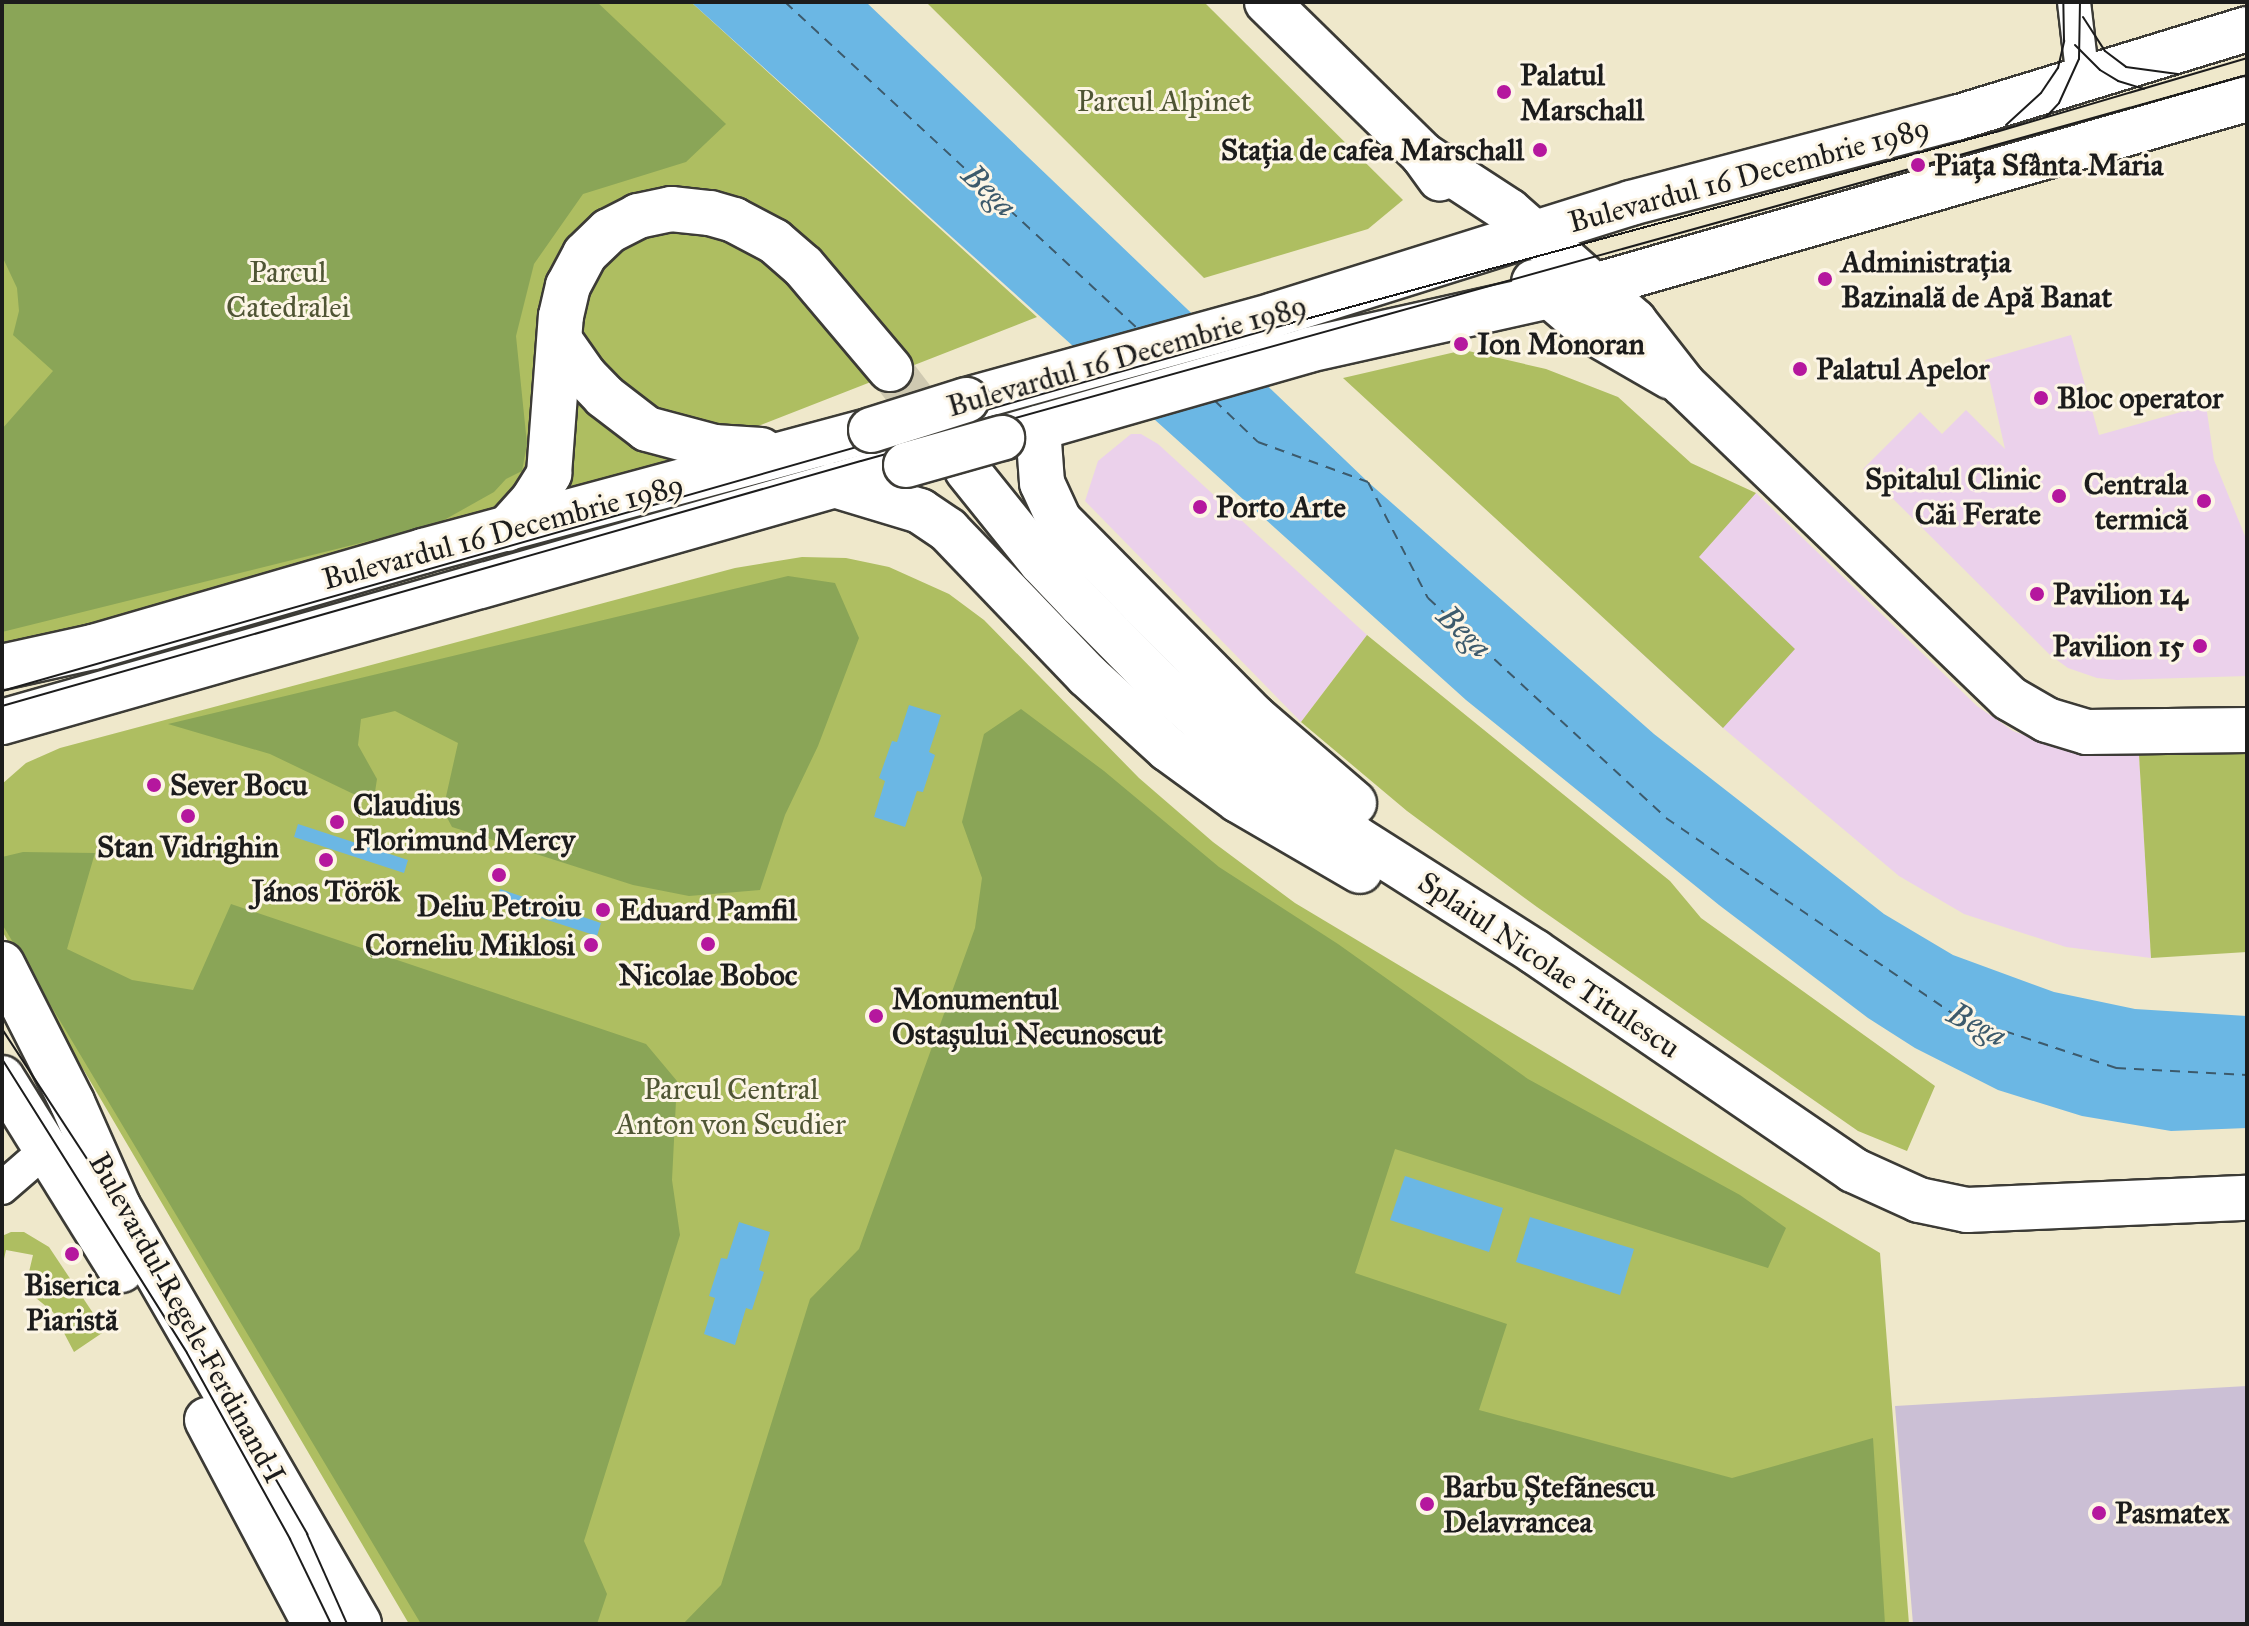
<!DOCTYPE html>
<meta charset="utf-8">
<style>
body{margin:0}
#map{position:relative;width:2249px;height:1626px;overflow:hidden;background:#efe8cb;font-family:"IM FELL Great Primer",serif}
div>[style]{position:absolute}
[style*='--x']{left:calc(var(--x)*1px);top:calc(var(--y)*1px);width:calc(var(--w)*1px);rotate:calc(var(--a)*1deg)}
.built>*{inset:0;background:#ebd1eb}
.industrial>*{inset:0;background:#cbbfd5}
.green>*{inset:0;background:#aebe61}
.forest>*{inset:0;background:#8aa557}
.water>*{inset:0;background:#6bb7e4}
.ferry>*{height:2px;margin-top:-1px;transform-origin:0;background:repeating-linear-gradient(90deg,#3c5a6c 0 10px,transparent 0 18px)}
.secondary-tunnel>*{height:44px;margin-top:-22px;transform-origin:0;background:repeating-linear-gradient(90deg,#cfc9b1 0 44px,transparent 0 66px)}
.roads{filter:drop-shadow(2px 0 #3c3b36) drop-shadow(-2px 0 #3c3b36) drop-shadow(0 2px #3c3b36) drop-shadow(0 -2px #3c3b36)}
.street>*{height:32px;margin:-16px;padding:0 16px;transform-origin:16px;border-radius:16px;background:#fff}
.secondary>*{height:44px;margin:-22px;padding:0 22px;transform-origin:22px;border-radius:22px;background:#fff}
.tram>*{height:2px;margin:-1px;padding:0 1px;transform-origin:1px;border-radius:1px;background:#1c1c1c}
.bridges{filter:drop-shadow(2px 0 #3c3b36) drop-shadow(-2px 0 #3c3b36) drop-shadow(0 2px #3c3b36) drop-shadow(0 -2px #3c3b36)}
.secondary-bridge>*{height:44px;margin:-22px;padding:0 22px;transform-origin:22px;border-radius:22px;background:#fff}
.dots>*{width:22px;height:22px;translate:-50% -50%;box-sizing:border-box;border:4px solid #fcf5e5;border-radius:50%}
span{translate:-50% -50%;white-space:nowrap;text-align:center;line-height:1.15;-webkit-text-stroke:6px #fcf5e5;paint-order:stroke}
.poi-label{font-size:30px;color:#1c1c1c;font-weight:700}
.left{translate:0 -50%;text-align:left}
.right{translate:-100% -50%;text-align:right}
.park-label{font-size:30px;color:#4f5534}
.street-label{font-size:30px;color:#1c1c1c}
.water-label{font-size:32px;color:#3c5a6c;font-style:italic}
.frame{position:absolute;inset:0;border:4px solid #1c1c1c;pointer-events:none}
</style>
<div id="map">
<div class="built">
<i style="clip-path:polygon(2071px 335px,2099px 435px,2206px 405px,2214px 460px,2247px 541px,2247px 676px,2117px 680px,2097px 678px,2068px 668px,2050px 655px,1863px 469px,1920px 412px,1942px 434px,1966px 410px,2005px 449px,1985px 360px)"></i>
<i style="clip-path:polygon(1131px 434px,1141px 434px,1158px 444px,1367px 635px,1301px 722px,1085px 501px,1098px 461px)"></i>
<i style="clip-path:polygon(1756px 493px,1977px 706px,2013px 731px,2056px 747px,2081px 753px,2139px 755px,2151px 958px,2066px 947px,1964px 914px,1899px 876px,1723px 728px,1623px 636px)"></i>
</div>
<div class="industrial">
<i style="clip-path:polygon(2247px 1386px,2247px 1624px,1913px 1624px,1895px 1406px)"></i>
</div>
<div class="green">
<i style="clip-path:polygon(2px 2px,691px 2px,1037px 317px,679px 457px,680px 463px,2px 656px)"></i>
<i style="clip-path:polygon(926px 2px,1204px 2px,1403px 200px,1368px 229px,1204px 278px)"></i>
<i style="clip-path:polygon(1464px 350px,1546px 369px,1618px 397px,1691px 463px,1756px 493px,1699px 557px,1795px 649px,1723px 728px,1343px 378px)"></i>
<i style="clip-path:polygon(802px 557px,846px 558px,889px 567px,949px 594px,984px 620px,1139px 778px,1213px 842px,1295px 903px,1880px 1253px,1909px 1624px,409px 1624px,2px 931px,2px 784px,26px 763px,60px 748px,735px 568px)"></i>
<i style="clip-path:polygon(1367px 635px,1670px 881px,1701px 918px,1935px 1086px,1907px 1151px,1858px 1131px,1537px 907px,1407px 811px,1301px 722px)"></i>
<i style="clip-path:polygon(2247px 752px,2247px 952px,2151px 958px,2139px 755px)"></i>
<i style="clip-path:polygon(11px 1232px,24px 1232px,49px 1247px,105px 1331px,74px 1352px,53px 1312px,25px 1289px,33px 1255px,6px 1250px,2px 1268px,2px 1236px)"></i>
</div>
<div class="forest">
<i style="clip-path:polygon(2px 2px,597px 2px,726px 124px,686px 162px,583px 194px,534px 264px,516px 336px,527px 444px,522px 471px,506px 479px,494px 492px,437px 524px,2px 632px,2px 429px,53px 371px,13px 335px,19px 311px,17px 288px,2px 256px)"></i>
<i style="clip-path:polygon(788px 576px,835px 583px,859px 638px,818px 746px,785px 815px,760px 890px,689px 896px,633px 885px,452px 827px,443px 810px,458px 743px,395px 711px,361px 719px,358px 745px,377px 779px,375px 792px,366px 800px,270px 754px,168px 724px)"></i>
<i style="clip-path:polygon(1021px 709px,1104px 771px,1219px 867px,1338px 944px,1528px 1079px,1740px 1195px,1786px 1228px,1768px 1268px,1395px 1149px,1355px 1273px,1507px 1324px,1479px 1410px,1732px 1478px,1873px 1438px,1885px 1624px,683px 1624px,721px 1585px,810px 1299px,859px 1249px,975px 928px,982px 878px,962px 822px,984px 734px)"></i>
<i style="clip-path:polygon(23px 852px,95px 853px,67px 949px,132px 980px,193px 990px,231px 904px,646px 1044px,677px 1081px,672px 1180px,680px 1235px,584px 1541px,607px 1594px,597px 1624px,421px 1624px,2px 924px,2px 857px)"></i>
</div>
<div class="water">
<i style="clip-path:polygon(691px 2px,866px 2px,1368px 482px,1654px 734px,1884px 914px,1953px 955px,2054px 992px,2135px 1009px,2247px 1016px,2247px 1128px,2171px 1131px,2082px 1116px,1998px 1090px,1915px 1048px,1868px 1018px,1719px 905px,1466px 700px)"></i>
<i style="clip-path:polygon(909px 705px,941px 715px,929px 752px,935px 755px,923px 792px,917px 791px,905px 827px,874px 817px,885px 781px,879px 778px,892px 741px,897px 742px)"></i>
<i style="clip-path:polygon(298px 824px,408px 860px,404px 873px,294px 837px)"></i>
<i style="clip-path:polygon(500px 889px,601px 923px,597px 936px,495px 903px)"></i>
<i style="clip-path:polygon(1405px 1176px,1503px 1208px,1489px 1252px,1390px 1220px)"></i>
<i style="clip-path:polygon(1530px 1217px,1634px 1249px,1620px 1295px,1516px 1262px)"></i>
<i style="clip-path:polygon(739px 1222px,770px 1232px,759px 1270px,764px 1272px,752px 1310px,746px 1308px,735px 1345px,704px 1334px,715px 1298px,709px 1296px,721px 1258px,727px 1259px)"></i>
</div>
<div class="ferry">
<i style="--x:785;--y:2;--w:483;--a:42.8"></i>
<i style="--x:1214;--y:400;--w:61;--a:43.7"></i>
<i style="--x:1258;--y:442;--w:117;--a:20"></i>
<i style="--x:1368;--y:482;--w:131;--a:62.7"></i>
<i style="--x:1428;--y:598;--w:324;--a:42.7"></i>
<i style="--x:1666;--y:818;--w:348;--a:34.3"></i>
<i style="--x:1953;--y:1014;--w:172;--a:18.3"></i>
<i style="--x:2116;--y:1068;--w:131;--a:3.1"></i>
</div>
<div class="secondary-tunnel">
<i style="--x:890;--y:369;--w:127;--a:52.7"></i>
</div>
<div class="roads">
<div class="street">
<i style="--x:2074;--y:2;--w:79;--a:83.4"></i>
<i style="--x:2;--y:1188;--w:60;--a:-40.9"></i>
</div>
<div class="secondary">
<i style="--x:1267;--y:2;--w:219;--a:44.4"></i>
<i style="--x:1423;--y:155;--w:29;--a:54"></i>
<i style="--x:1423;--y:155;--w:103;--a:33.1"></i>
<i style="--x:1509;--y:211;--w:167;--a:41.3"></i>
<i style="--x:1634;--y:321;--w:80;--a:52.1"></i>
<i style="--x:1683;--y:384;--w:453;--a:43.9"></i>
<i style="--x:2009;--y:698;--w:44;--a:30.1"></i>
<i style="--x:2047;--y:720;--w:42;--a:16.7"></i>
<i style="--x:2087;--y:732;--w:160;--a:-0.7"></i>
<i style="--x:1534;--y:282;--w:75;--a:40.7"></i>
<i style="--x:1591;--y:331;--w:92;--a:29.9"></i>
<i style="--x:561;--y:342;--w:42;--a:54.8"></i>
<i style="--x:585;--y:376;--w:28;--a:46"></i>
<i style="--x:604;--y:396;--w:54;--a:37.5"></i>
<i style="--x:647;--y:429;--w:69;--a:15"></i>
<i style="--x:714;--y:447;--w:47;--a:3.7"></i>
<i style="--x:966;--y:400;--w:320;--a:-15.4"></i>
<i style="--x:1274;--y:315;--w:374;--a:-17.4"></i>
<i style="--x:1631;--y:203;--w:336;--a:-14.7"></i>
<i style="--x:1956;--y:118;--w:304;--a:-17"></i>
<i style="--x:1038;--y:428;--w:55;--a:85.8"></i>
<i style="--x:1042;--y:483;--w:41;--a:65.3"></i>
<i style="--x:1059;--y:520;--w:277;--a:45.3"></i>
<i style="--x:1254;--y:717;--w:132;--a:40.7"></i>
<i style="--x:1002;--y:438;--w:318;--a:-16"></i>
<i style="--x:1308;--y:350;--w:293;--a:-12.6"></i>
<i style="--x:1594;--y:286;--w:679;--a:-15.98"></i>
<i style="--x:967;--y:470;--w:118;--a:51.2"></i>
<i style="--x:1041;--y:562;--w:58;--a:46.4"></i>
<i style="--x:1081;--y:604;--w:112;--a:45.4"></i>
<i style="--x:1160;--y:684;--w:97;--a:41.2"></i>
<i style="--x:1233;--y:748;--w:150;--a:36.3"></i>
<i style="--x:1354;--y:837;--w:214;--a:32.4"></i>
<i style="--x:1535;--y:952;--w:386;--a:34.4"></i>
<i style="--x:1853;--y:1170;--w:72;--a:24.4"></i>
<i style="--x:1919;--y:1200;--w:49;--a:11.8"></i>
<i style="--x:1967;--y:1210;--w:280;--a:-2.5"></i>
<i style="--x:834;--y:485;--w:90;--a:16.8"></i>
<i style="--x:920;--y:511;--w:34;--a:34"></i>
<i style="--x:948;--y:530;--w:201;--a:46.2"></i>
<i style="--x:1087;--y:675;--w:110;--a:42.4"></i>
<i style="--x:1168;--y:749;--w:87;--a:36.1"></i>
<i style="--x:1238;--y:800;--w:141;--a:30.2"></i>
<i style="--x:507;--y:529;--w:39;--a:-48"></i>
<i style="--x:533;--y:500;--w:31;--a:-58"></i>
<i style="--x:549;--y:474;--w:158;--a:-85.7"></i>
<i style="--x:561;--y:316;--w:31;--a:-77"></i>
<i style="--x:568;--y:286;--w:36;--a:-62"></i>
<i style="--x:585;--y:254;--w:33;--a:-44"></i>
<i style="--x:609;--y:231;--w:33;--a:-27"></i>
<i style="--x:638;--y:216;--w:34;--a:-12"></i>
<i style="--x:671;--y:209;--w:39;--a:6"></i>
<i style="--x:710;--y:213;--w:25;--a:16"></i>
<i style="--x:734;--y:220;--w:45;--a:27.7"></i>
<i style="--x:774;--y:241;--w:38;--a:41"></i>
<i style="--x:803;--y:266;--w:135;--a:49.8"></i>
<i style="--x:2;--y:667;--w:93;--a:-12.4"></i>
<i style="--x:93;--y:647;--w:344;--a:-16.2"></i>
<i style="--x:423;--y:551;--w:464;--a:-15.1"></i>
<i style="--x:2;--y:722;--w:940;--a:-15.87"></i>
<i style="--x:2;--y:964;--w:155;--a:63.1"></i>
<i style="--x:72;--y:1102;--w:114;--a:66.1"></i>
<i style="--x:118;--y:1206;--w:482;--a:60"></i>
<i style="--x:2;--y:1078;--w:226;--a:58.2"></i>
<i style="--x:207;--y:1420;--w:231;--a:62.1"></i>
</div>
</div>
<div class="tram">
<i style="--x:2083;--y:17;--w:40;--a:57.1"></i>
<i style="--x:2105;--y:51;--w:26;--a:37"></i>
<i style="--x:2126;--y:67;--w:52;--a:7.7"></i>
<i style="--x:2075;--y:45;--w:35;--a:45"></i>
<i style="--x:2100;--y:70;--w:21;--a:31"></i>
<i style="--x:2118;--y:81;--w:27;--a:17"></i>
<i style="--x:2046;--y:117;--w:19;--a:-47"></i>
<i style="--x:2059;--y:103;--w:48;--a:-65.6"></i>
<i style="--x:2079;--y:59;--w:57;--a:-89"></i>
<i style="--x:2006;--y:125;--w:47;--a:-42.4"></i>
<i style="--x:2041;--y:93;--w:30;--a:-56"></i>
<i style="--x:2058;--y:68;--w:28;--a:-77"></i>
<i style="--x:2064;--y:41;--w:39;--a:-91"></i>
<i style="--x:2;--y:691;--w:1333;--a:-15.93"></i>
<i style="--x:1284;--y:325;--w:738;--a:-15.17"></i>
<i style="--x:1996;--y:132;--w:262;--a:-16.4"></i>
<i style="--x:2;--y:706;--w:893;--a:-15.92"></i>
<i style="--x:861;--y:461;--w:1439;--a:-15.56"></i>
<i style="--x:2;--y:1029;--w:212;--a:56.8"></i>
<i style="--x:118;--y:1206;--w:379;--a:60"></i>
<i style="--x:307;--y:1534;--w:98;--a:66"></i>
<i style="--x:2;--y:1059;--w:347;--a:57.8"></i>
<i style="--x:187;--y:1353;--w:213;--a:61"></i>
<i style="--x:290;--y:1539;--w:94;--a:64.2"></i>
</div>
<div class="bridges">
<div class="secondary-bridge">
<i style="--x:871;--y:430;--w:100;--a:-17.5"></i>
<i style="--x:906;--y:465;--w:100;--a:-15.7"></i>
</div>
</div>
<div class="dots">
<i style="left:1504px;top:92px;background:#b5179e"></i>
<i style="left:1540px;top:150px;background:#b5179e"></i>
<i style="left:1918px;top:165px;background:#b5179e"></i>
<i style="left:1825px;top:279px;background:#b5179e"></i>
<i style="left:1461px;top:344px;background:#b5179e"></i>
<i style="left:1800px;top:369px;background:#b5179e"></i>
<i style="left:2041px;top:398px;background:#b5179e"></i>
<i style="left:2059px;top:496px;background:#b5179e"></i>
<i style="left:2204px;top:501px;background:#b5179e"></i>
<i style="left:1200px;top:507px;background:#b5179e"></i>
<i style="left:2037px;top:594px;background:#b5179e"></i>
<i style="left:2200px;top:646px;background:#b5179e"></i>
<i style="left:154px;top:785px;background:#b5179e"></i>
<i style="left:188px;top:816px;background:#b5179e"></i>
<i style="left:337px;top:822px;background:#b5179e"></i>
<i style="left:326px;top:860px;background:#b5179e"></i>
<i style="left:499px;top:875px;background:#b5179e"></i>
<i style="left:603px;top:910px;background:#b5179e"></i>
<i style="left:708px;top:944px;background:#b5179e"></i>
<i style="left:591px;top:945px;background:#b5179e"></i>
<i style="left:876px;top:1016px;background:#b5179e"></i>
<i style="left:72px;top:1254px;background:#b5179e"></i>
<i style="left:1427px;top:1504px;background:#b5179e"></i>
<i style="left:2099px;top:1513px;background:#b5179e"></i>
</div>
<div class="poi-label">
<span class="left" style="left:1520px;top:92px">Palatul<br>Marschall</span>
<span class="right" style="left:1524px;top:150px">Stația de cafea Marschall</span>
<span class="left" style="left:1934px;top:165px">Piața Sfânta Maria</span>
<span class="left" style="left:1841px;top:279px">Administrația<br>Bazinală de Apă Banat</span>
<span class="left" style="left:1477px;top:344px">Ion Monoran</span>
<span class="left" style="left:1816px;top:369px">Palatul Apelor</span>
<span class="left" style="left:2057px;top:398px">Bloc operator</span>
<span class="right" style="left:2041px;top:496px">Spitalul Clinic<br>Căi Ferate</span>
<span class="right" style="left:2188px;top:501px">Centrala<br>termică</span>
<span class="left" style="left:1216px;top:507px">Porto Arte</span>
<span class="left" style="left:2053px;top:594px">Pavilion 14</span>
<span class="right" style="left:2184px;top:646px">Pavilion 15</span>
<span class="left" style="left:170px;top:785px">Sever Bocu</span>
<span class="left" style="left:353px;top:822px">Claudius<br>Florimund Mercy</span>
<span style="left:188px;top:847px">Stan Vidrighin</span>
<span style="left:326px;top:891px">János Török</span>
<span style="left:499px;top:906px">Deliu Petroiu</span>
<span class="left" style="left:619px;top:910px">Eduard Pamfil</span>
<span class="right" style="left:575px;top:945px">Corneliu Miklosi</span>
<span style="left:708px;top:975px">Nicolae Boboc</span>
<span class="left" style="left:892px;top:1016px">Monumentul<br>Ostașului Necunoscut</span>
<span style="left:72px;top:1302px">Biserica<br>Piaristă</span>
<span class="left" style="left:1443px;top:1504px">Barbu Ștefănescu<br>Delavrancea</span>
<span class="left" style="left:2115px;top:1513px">Pasmatex</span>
</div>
<div class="park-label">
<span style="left:1164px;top:101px">Parcul Alpinet</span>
<span style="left:288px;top:289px">Parcul<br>Catedralei</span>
<span style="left:731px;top:1106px">Parcul Central<br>Anton von Scudier</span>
</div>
<div class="street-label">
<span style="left:1749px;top:175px;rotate:-15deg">Bulevardul 16 Decembrie 1989</span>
<span style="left:1127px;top:356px;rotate:-16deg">Bulevardul 16 Decembrie 1989</span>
<span style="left:503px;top:532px;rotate:-15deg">Bulevardul 16 Decembrie 1989</span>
<span style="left:1549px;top:965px;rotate:34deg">Splaiul Nicolae Titulescu</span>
<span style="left:187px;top:1318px;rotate:61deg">Bulevardul Regele Ferdinand I</span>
</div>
<div class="water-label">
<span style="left:989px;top:191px;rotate:43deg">Bega</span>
<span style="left:1464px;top:632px;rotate:43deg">Bega</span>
<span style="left:1977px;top:1025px;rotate:26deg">Bega</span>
</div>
<div class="frame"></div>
</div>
